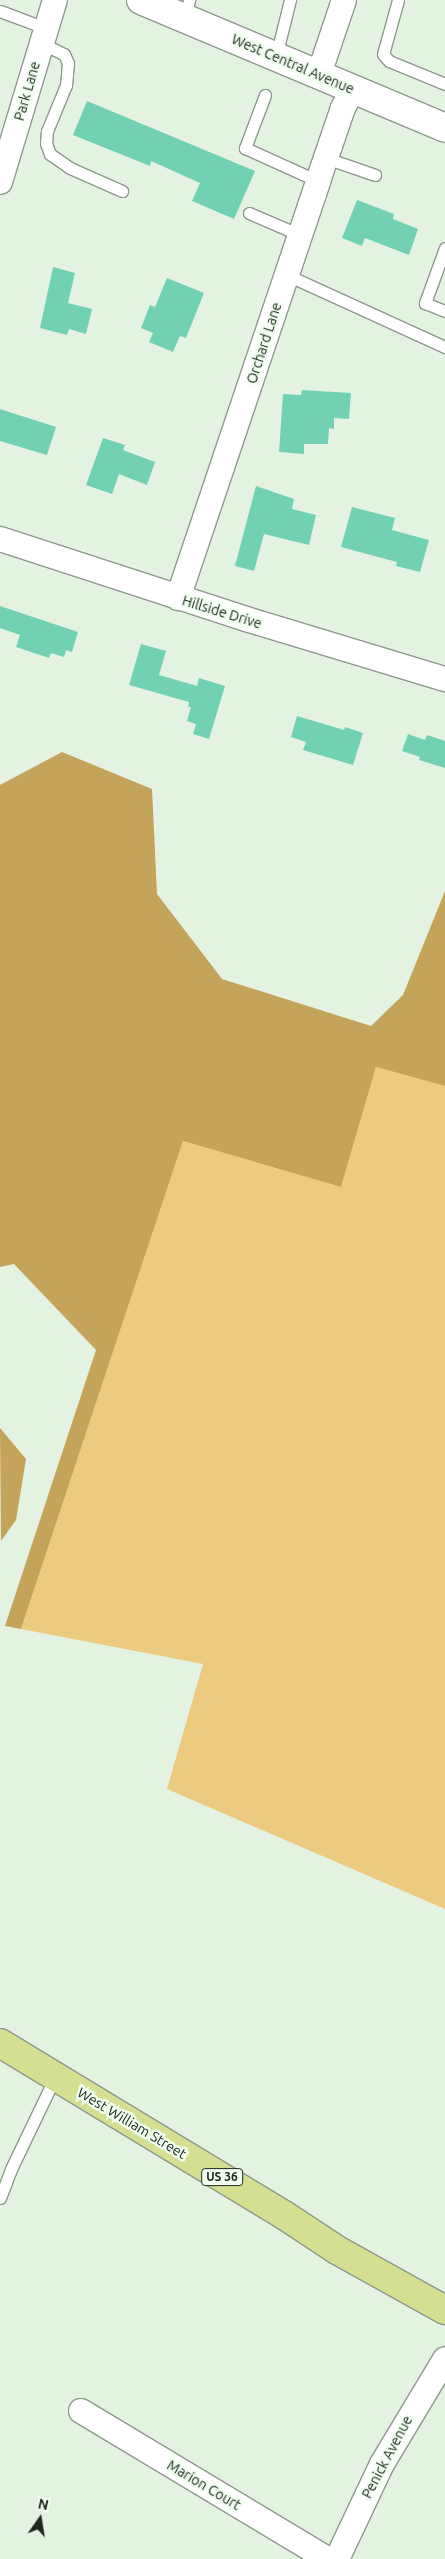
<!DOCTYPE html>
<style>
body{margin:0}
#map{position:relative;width:445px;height:2559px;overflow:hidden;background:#e4f2e2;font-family:Ubuntu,sans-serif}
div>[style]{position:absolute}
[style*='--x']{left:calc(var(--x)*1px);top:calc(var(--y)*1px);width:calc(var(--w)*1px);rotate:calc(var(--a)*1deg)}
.green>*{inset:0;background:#eccb81}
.forest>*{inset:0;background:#c4a45a}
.building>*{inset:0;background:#73d1b3}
.roads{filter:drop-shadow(1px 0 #8c998b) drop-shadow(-1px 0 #8c998b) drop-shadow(0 1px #8c998b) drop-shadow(0 -1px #8c998b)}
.lane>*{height:11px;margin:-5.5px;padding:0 5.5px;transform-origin:5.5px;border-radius:5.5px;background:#fff}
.street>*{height:24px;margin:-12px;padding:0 12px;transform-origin:12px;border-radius:12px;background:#fff}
.secondary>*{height:28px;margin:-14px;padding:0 14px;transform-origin:14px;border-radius:14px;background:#fff}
.highway>*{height:28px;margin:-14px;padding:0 14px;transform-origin:14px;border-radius:14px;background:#d5df91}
span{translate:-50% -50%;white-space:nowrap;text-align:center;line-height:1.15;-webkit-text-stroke:5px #f1fff0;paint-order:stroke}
.shield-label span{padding:1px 4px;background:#f1fff0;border:1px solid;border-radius:4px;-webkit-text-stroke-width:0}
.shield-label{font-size:12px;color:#212621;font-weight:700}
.street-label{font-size:14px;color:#212621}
.north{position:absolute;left:15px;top:2494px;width:50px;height:50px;-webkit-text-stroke:4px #f1fff0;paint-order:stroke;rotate:13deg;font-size:14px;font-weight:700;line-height:20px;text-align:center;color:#212621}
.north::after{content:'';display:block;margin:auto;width:18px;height:22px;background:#212621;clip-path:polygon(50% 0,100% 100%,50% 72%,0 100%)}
</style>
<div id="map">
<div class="green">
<i style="clip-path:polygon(376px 1067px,445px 1086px,445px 1909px,167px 1789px,203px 1664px,21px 1629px,183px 1141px,341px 1187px)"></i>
</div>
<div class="forest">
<i style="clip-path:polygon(62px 752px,152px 789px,157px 894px,222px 979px,371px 1026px,403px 995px,445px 891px,445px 1086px,376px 1067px,341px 1187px,183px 1141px,21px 1629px,5px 1626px,96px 1350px,14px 1264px,0 1267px,0 785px)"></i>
<i style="clip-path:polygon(0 1428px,26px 1459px,16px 1520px,1px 1541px)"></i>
</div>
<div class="building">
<i style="clip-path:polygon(87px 101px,255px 171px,234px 219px,192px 201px,200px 183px,151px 161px,150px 166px,73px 135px)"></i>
<i style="clip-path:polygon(357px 200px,394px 214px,393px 219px,418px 229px,409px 255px,365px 238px,362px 246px,342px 238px)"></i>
<i style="clip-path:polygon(53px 267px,75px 273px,68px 303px,92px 309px,86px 334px,69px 329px,67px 335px,40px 328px)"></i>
<i style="clip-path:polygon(167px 278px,204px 293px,186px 338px,180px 336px,173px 352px,149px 342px,153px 333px,141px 328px,150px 305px,155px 307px)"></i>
<i style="clip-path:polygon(302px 390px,351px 393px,349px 419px,334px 418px,334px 429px,329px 428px,328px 444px,304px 444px,304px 454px,279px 452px,283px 394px,301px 395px)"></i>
<i style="clip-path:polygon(0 409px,56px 427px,47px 455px,0 441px)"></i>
<i style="clip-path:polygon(103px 438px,125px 445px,123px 450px,155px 462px,147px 485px,119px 474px,112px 494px,86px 485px)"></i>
<i style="clip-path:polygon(256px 486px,294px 499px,292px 509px,316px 515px,309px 545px,264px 534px,254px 571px,235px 566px)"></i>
<i style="clip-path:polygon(352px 507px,395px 518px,392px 530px,429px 540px,420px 572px,396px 566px,397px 562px,341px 547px)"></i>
<i style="clip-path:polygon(0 606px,78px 632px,72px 652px,66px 650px,64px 657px,51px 653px,49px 658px,16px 647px,20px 635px,0 628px)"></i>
<i style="clip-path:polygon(141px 644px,166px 651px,159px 675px,197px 686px,199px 678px,225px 686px,209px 739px,193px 734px,196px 724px,187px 721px,191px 707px,188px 707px,189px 702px,129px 685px)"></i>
<i style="clip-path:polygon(297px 716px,344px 730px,345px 727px,363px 733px,353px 765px,303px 750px,306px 742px,291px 737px)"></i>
<i style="clip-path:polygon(408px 734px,425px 740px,427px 735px,445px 741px,445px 768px,419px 760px,420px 757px,402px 751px)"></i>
</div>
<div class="roads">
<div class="lane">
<i style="--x:398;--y:0;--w:56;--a:105.5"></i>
<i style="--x:383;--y:54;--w:9;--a:49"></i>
<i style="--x:389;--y:61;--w:61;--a:22.3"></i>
<i style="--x:0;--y:11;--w:48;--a:20.7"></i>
<i style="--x:184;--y:18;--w:19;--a:-74"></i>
<i style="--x:41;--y:43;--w:25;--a:26"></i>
<i style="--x:64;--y:54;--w:10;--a:66"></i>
<i style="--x:68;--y:63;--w:22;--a:95"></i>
<i style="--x:66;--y:85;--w:50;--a:112.4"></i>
<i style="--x:47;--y:131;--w:12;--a:95"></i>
<i style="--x:46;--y:143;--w:12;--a:70"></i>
<i style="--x:50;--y:154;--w:24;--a:35"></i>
<i style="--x:70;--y:168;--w:57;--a:23.9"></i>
<i style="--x:276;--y:56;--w:58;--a:-76"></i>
<i style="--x:265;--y:95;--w:57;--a:110.7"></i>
<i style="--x:245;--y:148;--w:80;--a:24.3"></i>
<i style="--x:326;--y:158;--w:52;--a:19.1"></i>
<i style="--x:249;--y:213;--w:56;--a:23.3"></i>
<i style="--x:445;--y:248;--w:59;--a:110"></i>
<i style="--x:425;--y:303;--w:22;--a:22"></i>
<i style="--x:287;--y:275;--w:174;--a:24.5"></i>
<i style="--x:0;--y:2198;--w:31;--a:-69"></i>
<i style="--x:11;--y:2169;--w:102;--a:-64.4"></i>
</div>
<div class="street">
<i style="--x:319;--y:74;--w:78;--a:-71.3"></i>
<i style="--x:0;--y:182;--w:190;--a:-73.2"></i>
<i style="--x:0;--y:539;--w:259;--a:18"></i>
<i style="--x:246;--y:619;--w:208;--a:16.8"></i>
<i style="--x:178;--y:598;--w:440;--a:-71.4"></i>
<i style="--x:318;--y:181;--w:77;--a:-71.1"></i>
<i style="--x:343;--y:108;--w:21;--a:-62"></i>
<i style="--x:81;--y:2411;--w:287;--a:31"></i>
<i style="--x:337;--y:2559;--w:105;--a:-64.7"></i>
<i style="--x:382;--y:2464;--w:122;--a:-59"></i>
</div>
<div class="secondary">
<i style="--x:141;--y:0;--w:330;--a:22.8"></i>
</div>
<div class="highway">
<i style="--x:0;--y:2043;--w:332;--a:31.2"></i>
<i style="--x:284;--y:2215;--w:64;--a:33.4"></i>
<i style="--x:337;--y:2250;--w:124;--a:29.1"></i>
</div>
</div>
<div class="shield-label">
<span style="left:222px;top:2177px">US 36</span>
</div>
<div class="street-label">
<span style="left:293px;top:64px;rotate:23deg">West Central Avenue</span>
<span style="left:27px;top:91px;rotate:-74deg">Park Lane</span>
<span style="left:264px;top:343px;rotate:-72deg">Orchard Lane</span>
<span style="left:222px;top:612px;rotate:17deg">Hillside Drive</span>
<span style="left:132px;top:2123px;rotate:31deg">West William Street</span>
<span style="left:387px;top:2457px;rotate:-62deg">Penick Avenue</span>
<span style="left:204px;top:2485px;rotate:31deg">Marion Court</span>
</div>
<div class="north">N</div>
</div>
